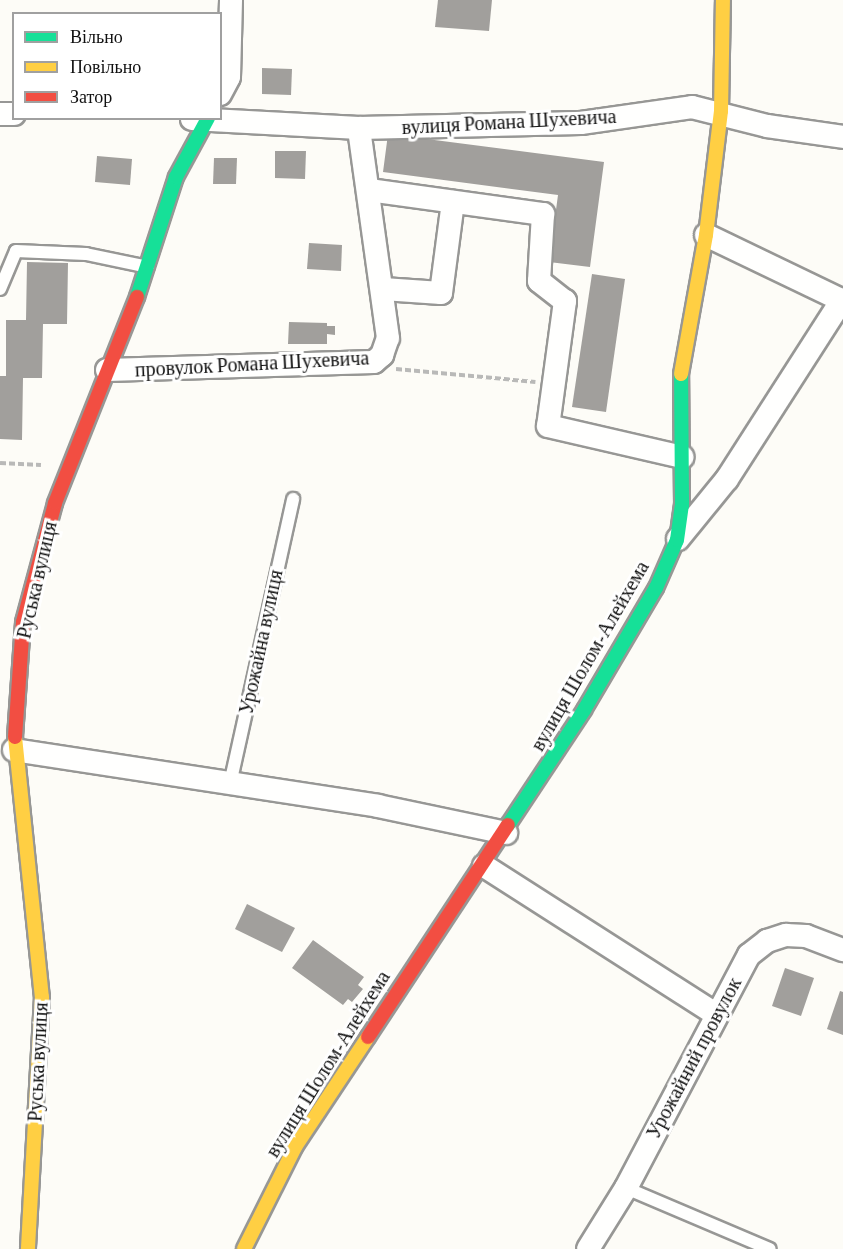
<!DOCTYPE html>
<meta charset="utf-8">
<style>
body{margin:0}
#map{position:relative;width:843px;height:1249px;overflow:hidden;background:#fdfcf7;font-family:"Crimson Pro",serif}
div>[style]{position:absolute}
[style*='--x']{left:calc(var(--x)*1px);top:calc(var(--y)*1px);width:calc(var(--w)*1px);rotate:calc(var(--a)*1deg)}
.building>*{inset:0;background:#a19f9c}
.path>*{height:4px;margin-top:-2px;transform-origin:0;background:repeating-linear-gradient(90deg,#b9b9b8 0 6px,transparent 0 9px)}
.roads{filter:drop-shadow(2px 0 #979795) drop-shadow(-2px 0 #979795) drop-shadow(0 2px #979795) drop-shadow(0 -2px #979795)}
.lane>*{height:12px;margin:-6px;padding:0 6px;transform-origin:6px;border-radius:6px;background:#fffffe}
.street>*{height:22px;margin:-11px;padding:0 11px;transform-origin:11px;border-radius:11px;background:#fffffe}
.fast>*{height:14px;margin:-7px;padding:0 7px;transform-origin:7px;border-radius:7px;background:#16e098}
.slow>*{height:14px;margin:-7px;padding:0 7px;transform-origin:7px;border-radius:7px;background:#ffcf43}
.jam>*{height:14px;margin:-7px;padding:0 7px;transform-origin:7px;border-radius:7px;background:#f24e42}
span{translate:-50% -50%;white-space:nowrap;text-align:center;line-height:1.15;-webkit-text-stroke:6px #fff;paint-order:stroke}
.street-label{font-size:20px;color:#111}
.legend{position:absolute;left:12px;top:12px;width:210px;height:108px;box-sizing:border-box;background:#fff;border:2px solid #a0a0a0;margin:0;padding:8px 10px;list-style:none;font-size:18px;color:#111}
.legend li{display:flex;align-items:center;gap:12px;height:30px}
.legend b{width:30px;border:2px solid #a0a0a0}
</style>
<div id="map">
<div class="building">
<i style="clip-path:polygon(438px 0,492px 0,489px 31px,435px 27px)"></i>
<i style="clip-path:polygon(262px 68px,292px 69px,291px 95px,262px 94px)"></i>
<i style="clip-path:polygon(388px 134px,604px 162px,590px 267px,549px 262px,558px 195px,383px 172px)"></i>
<i style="clip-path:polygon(275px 151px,306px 151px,305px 179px,275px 178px)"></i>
<i style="clip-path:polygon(97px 156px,132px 159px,130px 185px,95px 182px)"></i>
<i style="clip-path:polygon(214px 158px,237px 158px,236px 184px,213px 184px)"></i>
<i style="clip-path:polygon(309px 243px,342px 245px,341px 271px,307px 269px)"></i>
<i style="clip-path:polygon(27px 262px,68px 263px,67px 324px,43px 324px,42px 378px,23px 378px,22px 440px,0 439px,0 376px,6px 376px,6px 320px,26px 320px)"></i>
<i style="clip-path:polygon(592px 274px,625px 279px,606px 412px,572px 407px)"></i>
<i style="clip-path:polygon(289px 322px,327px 323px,327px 326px,335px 326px,335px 335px,327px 334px,327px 344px,288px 344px)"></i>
<i style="clip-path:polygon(247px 904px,295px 928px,282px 952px,235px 929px)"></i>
<i style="clip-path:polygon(313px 940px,364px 977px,358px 985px,363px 989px,352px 1002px,348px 999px,343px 1005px,292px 968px)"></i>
<i style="clip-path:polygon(785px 968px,814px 978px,801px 1016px,772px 1006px)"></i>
<i style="clip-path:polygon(840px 991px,843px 992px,843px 1035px,827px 1029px)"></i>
</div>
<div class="path">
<i style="--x:396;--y:369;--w:140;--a:5.3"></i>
<i style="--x:0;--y:463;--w:41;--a:2.8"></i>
</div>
<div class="roads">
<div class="lane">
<i style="--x:0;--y:289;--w:41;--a:-67.2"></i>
<i style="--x:16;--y:251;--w:70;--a:2.5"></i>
<i style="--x:86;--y:254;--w:63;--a:11.8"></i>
<i style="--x:230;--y:784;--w:292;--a:-77.5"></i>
<i style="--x:626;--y:1188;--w:156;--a:23"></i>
</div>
<div class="street">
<i style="--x:220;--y:94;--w:19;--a:-62"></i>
<i style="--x:229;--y:77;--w:77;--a:-88.5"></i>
<i style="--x:0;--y:114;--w:14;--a:0"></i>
<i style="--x:192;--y:119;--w:167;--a:3.1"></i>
<i style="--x:359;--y:128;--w:222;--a:-1.3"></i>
<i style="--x:581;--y:123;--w:112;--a:-8.2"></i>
<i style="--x:692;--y:107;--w:77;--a:14.2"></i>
<i style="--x:767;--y:126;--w:77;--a:8.2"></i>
<i style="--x:369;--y:190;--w:176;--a:7.9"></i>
<i style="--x:543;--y:214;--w:67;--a:93.4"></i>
<i style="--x:539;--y:281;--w:33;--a:38"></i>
<i style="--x:565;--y:301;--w:126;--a:97.7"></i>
<i style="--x:548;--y:426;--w:138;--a:13"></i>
<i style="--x:706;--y:235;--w:152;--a:25.7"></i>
<i style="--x:383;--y:289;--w:58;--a:3.9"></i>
<i style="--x:441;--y:293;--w:92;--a:-82.5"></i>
<i style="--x:107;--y:370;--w:267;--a:-1.7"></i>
<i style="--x:374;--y:362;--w:11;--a:-41"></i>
<i style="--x:382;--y:355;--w:18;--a:-71"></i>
<i style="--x:388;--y:338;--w:212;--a:-97.9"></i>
<i style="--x:678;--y:539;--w:77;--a:-50.8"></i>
<i style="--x:727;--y:479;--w:213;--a:-57.3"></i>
<i style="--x:14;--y:750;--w:368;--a:8.7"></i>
<i style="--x:378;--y:806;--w:131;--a:11.9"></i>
<i style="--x:484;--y:866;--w:274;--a:32.6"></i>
<i style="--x:588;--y:1249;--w:72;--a:-58.1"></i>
<i style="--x:626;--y:1188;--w:263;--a:-62.2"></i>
<i style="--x:749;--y:955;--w:23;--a:-38"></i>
<i style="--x:767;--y:941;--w:20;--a:-18"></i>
<i style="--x:786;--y:935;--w:20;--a:3"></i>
<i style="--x:806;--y:936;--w:40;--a:21"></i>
</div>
<div class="fast">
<i style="--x:137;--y:297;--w:126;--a:-72"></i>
<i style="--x:176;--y:177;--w:67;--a:-61.5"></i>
<i style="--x:508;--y:825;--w:138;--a:-56.5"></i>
<i style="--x:584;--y:710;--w:142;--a:-59.5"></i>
<i style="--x:656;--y:588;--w:52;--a:-66.4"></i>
<i style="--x:677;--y:540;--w:35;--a:-82"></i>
<i style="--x:682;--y:505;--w:131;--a:-90.4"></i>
</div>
<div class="slow">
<i style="--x:681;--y:374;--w:141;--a:-79.8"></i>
<i style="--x:706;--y:235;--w:125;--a:-83.1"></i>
<i style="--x:721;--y:111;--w:111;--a:-89"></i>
<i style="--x:15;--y:737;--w:261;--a:84.1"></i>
<i style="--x:42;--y:997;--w:252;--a:93.2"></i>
<i style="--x:244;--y:1249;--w:114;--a:-63.4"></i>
<i style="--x:295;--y:1147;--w:132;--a:-56.4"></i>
</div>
<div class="jam">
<i style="--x:15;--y:737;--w:115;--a:-86"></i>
<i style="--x:23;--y:622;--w:123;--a:-74.9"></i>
<i style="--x:55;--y:503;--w:222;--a:-68.3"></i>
<i style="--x:368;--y:1037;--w:254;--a:-56.6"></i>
</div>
</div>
<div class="street-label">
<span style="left:509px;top:122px;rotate:-3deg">вулиця Романа Шухевича</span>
<span style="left:252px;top:364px;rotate:-3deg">провулок Романа Шухевича</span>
<span style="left:37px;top:580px;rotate:-77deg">Руська вулиця</span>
<span style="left:261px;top:642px;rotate:-78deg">Урожайна вулиця</span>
<span style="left:590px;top:656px;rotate:-60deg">вулиця Шолом-Алейхема</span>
<span style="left:694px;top:1058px;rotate:-62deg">Урожайний провулок</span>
<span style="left:38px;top:1062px;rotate:-87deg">Руська вулиця</span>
<span style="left:328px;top:1064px;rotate:-58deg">вулиця Шолом-Алейхема</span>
</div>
<ul class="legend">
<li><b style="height:8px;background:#16e098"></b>Вільно</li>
<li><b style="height:8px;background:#ffcf43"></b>Повільно</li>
<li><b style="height:8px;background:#f24e42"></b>Затор</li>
</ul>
</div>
